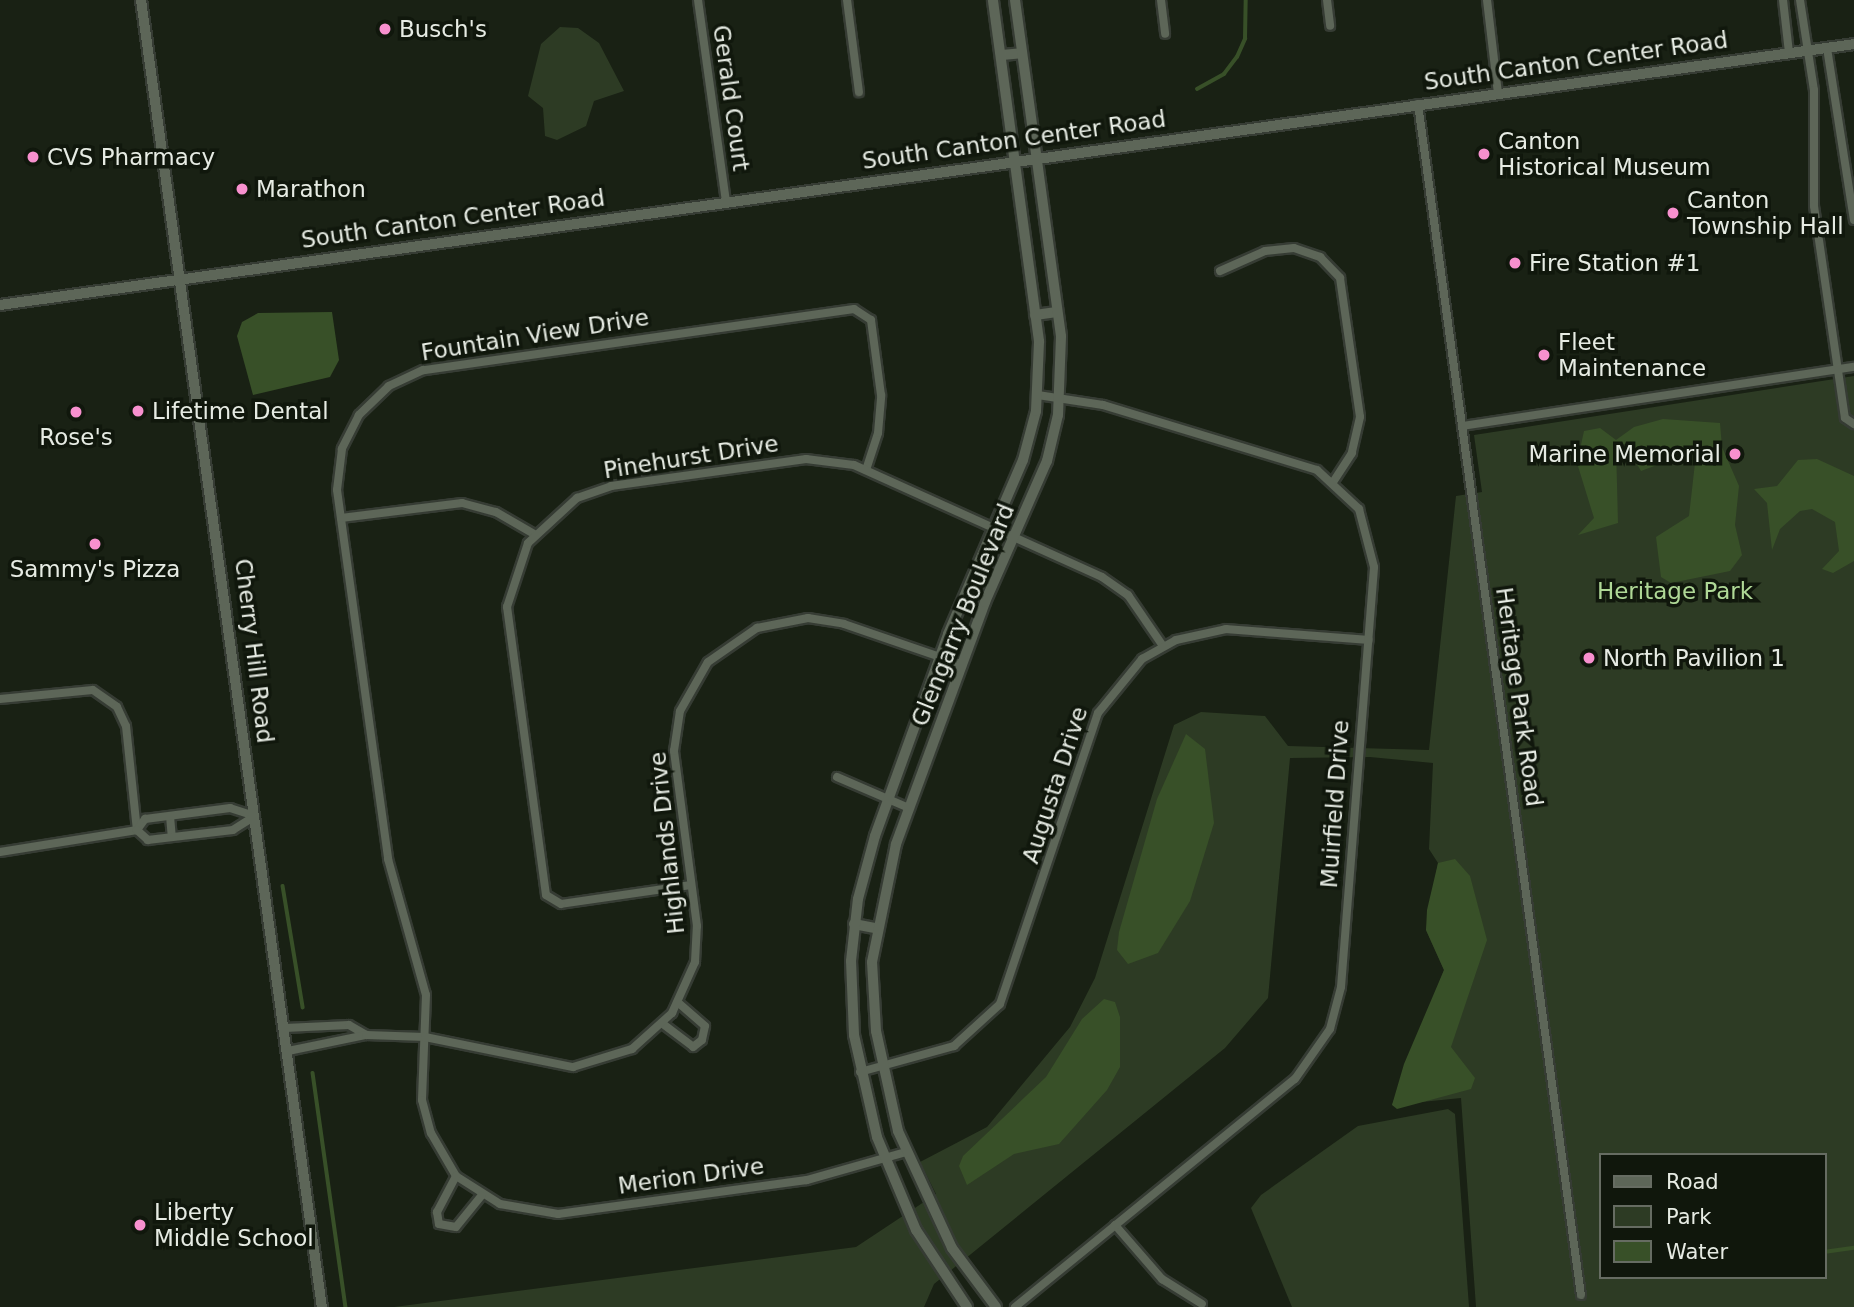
<!DOCTYPE html>
<style>
body{margin:0}
#map{position:relative;width:1854px;height:1307px;overflow:hidden;background:#192114;font-family:"DejaVu Sans",sans-serif}
div>[style]{position:absolute}
[style*='--x']{left:calc(var(--x)*1px);top:calc(var(--y)*1px);width:calc(var(--w)*1px);rotate:calc(var(--a)*1deg)}
.green>*{inset:0;background:#2d3b24}
.water>*{inset:0;background:#385028}
.stream>*{height:3.5px;margin:-1.75px;padding:0 1.75px;transform-origin:1.75px;border-radius:1.75px;background:#385028}
.roads{filter:drop-shadow(2px 0 #363c34) drop-shadow(-2px 0 #363c34) drop-shadow(0 2px #363c34) drop-shadow(0 -2px #363c34)}
.minor>*{height:8px;margin:-4px;padding:0 4px;transform-origin:4px;border-radius:4px;background:#5d6658}
.tertiary>*{height:10px;margin:-5px;padding:0 5px;transform-origin:5px;border-radius:5px;background:#5d6658}
.secondary>*{height:10px;margin:-5px;padding:0 5px;transform-origin:5px;border-radius:5px;background:#5d6658}
.dots>*{width:19px;height:19px;translate:-50% -50%;box-sizing:border-box;border:4px solid #10170c;border-radius:50%}
span{translate:-50% -50%;white-space:nowrap;text-align:center;line-height:1.15;-webkit-text-stroke:7px #10170c;paint-order:stroke}
.poi-label{font-size:23px;color:#e6ebe3}
.left{translate:0 -50%;text-align:left}
.right{translate:-100% -50%;text-align:right}
.street-label{font-size:23px;color:#e6ebe3}
.park-label{font-size:23px;color:#afd896}
.legend{position:absolute;left:1599px;top:1153px;width:228px;height:126px;box-sizing:border-box;background:#10170c;border:2px solid #666c62;margin:0;padding:9px 12px;list-style:none;font-size:21px;color:#e6ebe3}
.legend li{display:flex;align-items:center;gap:14px;height:35px}
.legend b{width:35px;border:2px solid #666c62}
</style>
<div id="map">
<div class="green">
<i style="clip-path:polygon(560px 27px,578px 28px,599px 43px,624px 91px,594px 101px,586px 126px,557px 140px,545px 136px,543px 108px,528px 96px,541px 44px)"></i>
<i style="clip-path:polygon(evenodd,1854px 376px,1854px 1307px,1476px 1307px,1461px 1098px,1392px 1105px,1444px 970px,1426px 930px,1438px 863px,1429px 849px,1433px 763px,1370px 757px,1290px 758px,1268px 998px,1225px 1048px,934px 1284px,924px 1307px,394px 1307px,856px 1247px,936px 1194px,920px 1162px,987px 1127px,1070px 1027px,1095px 978px,1174px 725px,1201px 712px,1265px 716px,1288px 746px,1429px 750px,1456px 496px,1482px 492px,1474px 435px,1854px 376px,1600px 1155px,1824px 1155px,1824px 1277px,1600px 1277px,1600px 1155px)"></i>
<i style="clip-path:polygon(1448px 1109px,1455px 1114px,1469px 1307px,1292px 1307px,1251px 1208px,1261px 1195px,1358px 1126px)"></i>
</div>
<div class="water">
<i style="clip-path:polygon(332px 312px,339px 360px,330px 377px,253px 395px,237px 336px,242px 322px,258px 313px)"></i>
<i style="clip-path:polygon(1663px 419px,1720px 423px,1722px 447px,1739px 486px,1735px 525px,1742px 555px,1730px 571px,1671px 583px,1661px 577px,1656px 537px,1689px 516px,1695px 463px,1694px 453px,1684px 450px,1668px 450px,1657px 465px,1641px 471px,1625px 444px,1616px 445px,1618px 523px,1578px 535px,1594px 518px,1577px 463px,1584px 431px,1600px 428px,1616px 440px,1634px 427px)"></i>
<i style="clip-path:polygon(1817px 459px,1854px 476px,1854px 561px,1833px 573px,1822px 569px,1839px 551px,1835px 522px,1812px 509px,1800px 511px,1780px 529px,1772px 550px,1767px 503px,1754px 489px,1777px 486px,1798px 460px)"></i>
<i style="clip-path:polygon(1186px 734px,1205px 749px,1214px 823px,1190px 901px,1158px 953px,1128px 964px,1117px 950px,1119px 932px,1157px 799px)"></i>
<i style="clip-path:polygon(1455px 859px,1470px 876px,1487px 940px,1451px 1047px,1475px 1078px,1471px 1089px,1397px 1109px,1392px 1105px,1404px 1064px,1444px 970px,1426px 930px,1427px 910px,1438px 863px)"></i>
<i style="clip-path:polygon(1104px 999px,1115px 1002px,1120px 1017px,1120px 1067px,1107px 1090px,1059px 1144px,1014px 1154px,967px 1185px,959px 1166px,963px 1156px,1046px 1077px,1082px 1019px)"></i>
</div>
<div class="stream">
<i style="--x:1197;--y:89;--w:31;--a:-29"></i>
<i style="--x:1224;--y:74;--w:21;--a:-53"></i>
<i style="--x:1237;--y:57;--w:20;--a:-66"></i>
<i style="--x:1245;--y:39;--w:39;--a:-89"></i>
<i style="--x:283;--y:886;--w:123;--a:80.6"></i>
<i style="--x:313;--y:1073;--w:236;--a:82"></i>
<i style="--x:1824;--y:1252;--w:30;--a:-8"></i>
</div>
<div class="roads">
<div class="minor">
<i style="--x:698;--y:0;--w:204;--a:82.1"></i>
<i style="--x:847;--y:0;--w:93;--a:82.6"></i>
<i style="--x:1161;--y:0;--w:34;--a:83"></i>
<i style="--x:1327;--y:0;--w:26;--a:83"></i>
<i style="--x:1487;--y:0;--w:94;--a:83.3"></i>
<i style="--x:1783;--y:0;--w:53;--a:83.5"></i>
<i style="--x:1800;--y:0;--w:91;--a:81.2"></i>
<i style="--x:1814;--y:90;--w:116;--a:90"></i>
<i style="--x:1814;--y:206;--w:214;--a:81.7"></i>
<i style="--x:1845;--y:418;--w:11;--a:34"></i>
<i style="--x:1827;--y:48;--w:174;--a:81.1"></i>
<i style="--x:1418;--y:104;--w:1202;--a:82.21"></i>
<i style="--x:1220;--y:271;--w:49;--a:-24"></i>
<i style="--x:1265;--y:251;--w:29;--a:-6"></i>
<i style="--x:1294;--y:248;--w:28;--a:19"></i>
<i style="--x:1320;--y:257;--w:29;--a:46"></i>
<i style="--x:1340;--y:278;--w:140;--a:81.8"></i>
<i style="--x:1360;--y:417;--w:37;--a:103"></i>
<i style="--x:1352;--y:453;--w:33;--a:123"></i>
<i style="--x:1462;--y:426;--w:396;--a:-8.6"></i>
<i style="--x:866;--y:470;--w:39;--a:-72"></i>
<i style="--x:878;--y:433;--w:38;--a:-85"></i>
<i style="--x:881;--y:395;--w:76;--a:-97.6"></i>
<i style="--x:871;--y:320;--w:20;--a:-147"></i>
<i style="--x:854;--y:309;--w:435;--a:171.9"></i>
<i style="--x:423;--y:370;--w:38;--a:155"></i>
<i style="--x:389;--y:386;--w:42;--a:136"></i>
<i style="--x:359;--y:415;--w:38;--a:117"></i>
<i style="--x:342;--y:449;--w:41;--a:97"></i>
<i style="--x:337;--y:490;--w:373;--a:82.1"></i>
<i style="--x:388;--y:859;--w:141;--a:74.4"></i>
<i style="--x:426;--y:995;--w:105;--a:92.2"></i>
<i style="--x:422;--y:1100;--w:34;--a:75"></i>
<i style="--x:431;--y:1133;--w:50;--a:59.8"></i>
<i style="--x:456;--y:1176;--w:52;--a:32.5"></i>
<i style="--x:500;--y:1204;--w:59;--a:9.8"></i>
<i style="--x:558;--y:1214;--w:251;--a:-7.8"></i>
<i style="--x:807;--y:1180;--w:103;--a:-15.8"></i>
<i style="--x:341;--y:518;--w:122;--a:-7.1"></i>
<i style="--x:462;--y:503;--w:35;--a:15"></i>
<i style="--x:496;--y:512;--w:44;--a:30.1"></i>
<i style="--x:0;--y:699;--w:93;--a:-5.5"></i>
<i style="--x:93;--y:690;--w:29;--a:35"></i>
<i style="--x:117;--y:707;--w:21;--a:65"></i>
<i style="--x:126;--y:726;--w:105;--a:84"></i>
<i style="--x:837;--y:777;--w:78;--a:23.3"></i>
<i style="--x:170;--y:816;--w:21;--a:85"></i>
<i style="--x:0;--y:852;--w:139;--a:-9.1"></i>
<i style="--x:137;--y:830;--w:14;--a:-54"></i>
<i style="--x:145;--y:819;--w:86;--a:-7.4"></i>
<i style="--x:230;--y:808;--w:26;--a:18"></i>
<i style="--x:255;--y:816;--w:26;--a:148"></i>
<i style="--x:233;--y:830;--w:86;--a:173.3"></i>
<i style="--x:148;--y:840;--w:15;--a:-138"></i>
<i style="--x:691;--y:885;--w:131;--a:171.7"></i>
<i style="--x:561;--y:904;--w:17;--a:-149"></i>
<i style="--x:546;--y:895;--w:291;--a:-97.7"></i>
<i style="--x:507;--y:607;--w:67;--a:-71.8"></i>
<i style="--x:528;--y:543;--w:67;--a:-42.6"></i>
<i style="--x:577;--y:498;--w:36;--a:-19"></i>
<i style="--x:611;--y:486;--w:197;--a:-7.9"></i>
<i style="--x:806;--y:459;--w:48;--a:7.1"></i>
<i style="--x:854;--y:465;--w:272;--a:24.3"></i>
<i style="--x:1102;--y:577;--w:32;--a:35"></i>
<i style="--x:1128;--y:595;--w:62;--a:55.5"></i>
<i style="--x:663;--y:1024;--w:38;--a:37"></i>
<i style="--x:693;--y:1047;--w:11;--a:-38"></i>
<i style="--x:702;--y:1040;--w:14;--a:-78"></i>
<i style="--x:705;--y:1026;--w:35;--a:-139"></i>
<i style="--x:285;--y:1028;--w:64;--a:-2.7"></i>
<i style="--x:349;--y:1025;--w:20;--a:30"></i>
<i style="--x:288;--y:1051;--w:80;--a:-11.6"></i>
<i style="--x:366;--y:1035;--w:59;--a:1.9"></i>
<i style="--x:425;--y:1037;--w:151;--a:11.5"></i>
<i style="--x:573;--y:1067;--w:62;--a:-17"></i>
<i style="--x:632;--y:1049;--w:54;--a:-42"></i>
<i style="--x:672;--y:1013;--w:56;--a:-65.7"></i>
<i style="--x:695;--y:962;--w:36;--a:-87"></i>
<i style="--x:697;--y:926;--w:177;--a:-97.5"></i>
<i style="--x:674;--y:751;--w:40;--a:-81.5"></i>
<i style="--x:680;--y:711;--w:56;--a:-60.3"></i>
<i style="--x:708;--y:662;--w:60;--a:-34.8"></i>
<i style="--x:757;--y:628;--w:52;--a:-11.1"></i>
<i style="--x:808;--y:618;--w:36;--a:9"></i>
<i style="--x:844;--y:624;--w:124;--a:18.9"></i>
<i style="--x:860;--y:1072;--w:98;--a:-15.5"></i>
<i style="--x:954;--y:1046;--w:62;--a:-42.4"></i>
<i style="--x:1000;--y:1004;--w:307;--a:-71.4"></i>
<i style="--x:1098;--y:713;--w:70;--a:-50.8"></i>
<i style="--x:1142;--y:659;--w:39;--a:-29"></i>
<i style="--x:1176;--y:640;--w:51;--a:-12.4"></i>
<i style="--x:1226;--y:629;--w:143;--a:4.4"></i>
<i style="--x:456;--y:1176;--w:41;--a:117.8"></i>
<i style="--x:437;--y:1212;--w:12;--a:81"></i>
<i style="--x:439;--y:1224;--w:17;--a:10"></i>
<i style="--x:456;--y:1227;--w:40;--a:-51"></i>
<i style="--x:1115;--y:1225;--w:72;--a:49"></i>
<i style="--x:1162;--y:1279;--w:47;--a:32"></i>
<i style="--x:1015;--y:1307;--w:361;--a:-39.2"></i>
<i style="--x:1295;--y:1079;--w:61;--a:-55"></i>
<i style="--x:1330;--y:1029;--w:43;--a:-75.3"></i>
<i style="--x:1341;--y:987;--w:421;--a:-85.5"></i>
<i style="--x:1374;--y:567;--w:60;--a:-104.5"></i>
<i style="--x:1359;--y:509;--w:57;--a:-137.1"></i>
<i style="--x:1317;--y:470;--w:224;--a:-163.1"></i>
<i style="--x:1103;--y:405;--w:66;--a:-171.3"></i>
</div>
<div class="tertiary">
<i style="--x:1001;--y:55;--w:21;--a:-5"></i>
<i style="--x:1035;--y:315;--w:22;--a:-8"></i>
<i style="--x:854;--y:924;--w:21;--a:11"></i>
<i style="--x:967;--y:1307;--w:92;--a:-123.5"></i>
<i style="--x:916;--y:1230;--w:101;--a:-112.8"></i>
<i style="--x:877;--y:1137;--w:105;--a:-102.7"></i>
<i style="--x:854;--y:1035;--w:74;--a:-92.3"></i>
<i style="--x:851;--y:961;--w:62;--a:-83.6"></i>
<i style="--x:858;--y:899;--w:65;--a:-74.9"></i>
<i style="--x:875;--y:836;--w:215;--a:-70.1"></i>
<i style="--x:948;--y:634;--w:189;--a:-66.7"></i>
<i style="--x:1023;--y:460;--w:51;--a:-75.1"></i>
<i style="--x:1036;--y:411;--w:70;--a:-87.5"></i>
<i style="--x:1039;--y:341;--w:344;--a:-97.7"></i>
<i style="--x:996;--y:1307;--w:74;--a:-126.7"></i>
<i style="--x:952;--y:1248;--w:129;--a:-114.8"></i>
<i style="--x:898;--y:1131;--w:102;--a:-102.4"></i>
<i style="--x:876;--y:1031;--w:69;--a:-93.3"></i>
<i style="--x:872;--y:962;--w:120;--a:-78.5"></i>
<i style="--x:896;--y:844;--w:258;--a:-69.8"></i>
<i style="--x:985;--y:602;--w:154;--a:-66.3"></i>
<i style="--x:1047;--y:461;--w:47;--a:-76.6"></i>
<i style="--x:1058;--y:415;--w:79;--a:-87.8"></i>
<i style="--x:1061;--y:336;--w:339;--a:-97.8"></i>
</div>
<div class="secondary">
<i style="--x:141;--y:0;--w:1319;--a:82.12"></i>
<i style="--x:0;--y:305;--w:1872;--a:-8.01"></i>
</div>
</div>
<div class="dots">
<i style="left:385px;top:29px;background:#f790ce"></i>
<i style="left:1484px;top:154px;background:#f790ce"></i>
<i style="left:33px;top:157px;background:#f790ce"></i>
<i style="left:242px;top:189px;background:#f790ce"></i>
<i style="left:1673px;top:213px;background:#f790ce"></i>
<i style="left:1515px;top:263px;background:#f790ce"></i>
<i style="left:1544px;top:355px;background:#f790ce"></i>
<i style="left:138px;top:411px;background:#f790ce"></i>
<i style="left:76px;top:412px;background:#f790ce"></i>
<i style="left:1735px;top:454px;background:#f790ce"></i>
<i style="left:95px;top:544px;background:#f790ce"></i>
<i style="left:1589px;top:658px;background:#f790ce"></i>
<i style="left:140px;top:1225px;background:#f790ce"></i>
</div>
<div class="poi-label">
<span class="left" style="left:399px;top:29px">Busch's</span>
<span class="left" style="left:1498px;top:154px">Canton<br>Historical Museum</span>
<span class="left" style="left:47px;top:157px">CVS Pharmacy</span>
<span class="left" style="left:256px;top:189px">Marathon</span>
<span class="left" style="left:1687px;top:213px">Canton<br>Township Hall</span>
<span class="left" style="left:1529px;top:263px">Fire Station #1</span>
<span class="left" style="left:1558px;top:355px">Fleet<br>Maintenance</span>
<span class="left" style="left:152px;top:411px">Lifetime Dental</span>
<span style="left:76px;top:437px">Rose's</span>
<span class="right" style="left:1721px;top:454px">Marine Memorial</span>
<span style="left:95px;top:569px">Sammy's Pizza</span>
<span class="left" style="left:1603px;top:658px">North Pavilion 1</span>
<span class="left" style="left:154px;top:1225px">Liberty<br>Middle School</span>
</div>
<div class="street-label">
<span style="left:1576px;top:61px;rotate:-8deg">South Canton Center Road</span>
<span style="left:731px;top:98px;rotate:82deg">Gerald Court</span>
<span style="left:1014px;top:140px;rotate:-8deg">South Canton Center Road</span>
<span style="left:453px;top:219px;rotate:-8deg">South Canton Center Road</span>
<span style="left:535px;top:335px;rotate:-9deg">Fountain View Drive</span>
<span style="left:691px;top:457px;rotate:-9deg">Pinehurst Drive</span>
<span style="left:963px;top:615px;rotate:-68deg">Glengarry Boulevard</span>
<span style="left:254px;top:651px;rotate:83deg">Cherry Hill Road</span>
<span style="left:1519px;top:697px;rotate:82deg">Heritage Park Road</span>
<span style="left:1055px;top:785px;rotate:-72deg">Augusta Drive</span>
<span style="left:1335px;top:804px;rotate:-86deg">Muirfield Drive</span>
<span style="left:667px;top:843px;rotate:-96deg">Highlands Drive</span>
<span style="left:691px;top:1176px;rotate:-8deg">Merion Drive</span>
</div>
<div class="park-label">
<span style="left:1675px;top:591px">Heritage Park</span>
</div>
<ul class="legend">
<li><b style="height:9px;background:#5d6658"></b>Road</li>
<li><b style="height:19px;background:#2d3b24"></b>Park</li>
<li><b style="height:19px;background:#385028"></b>Water</li>
</ul>
</div>
